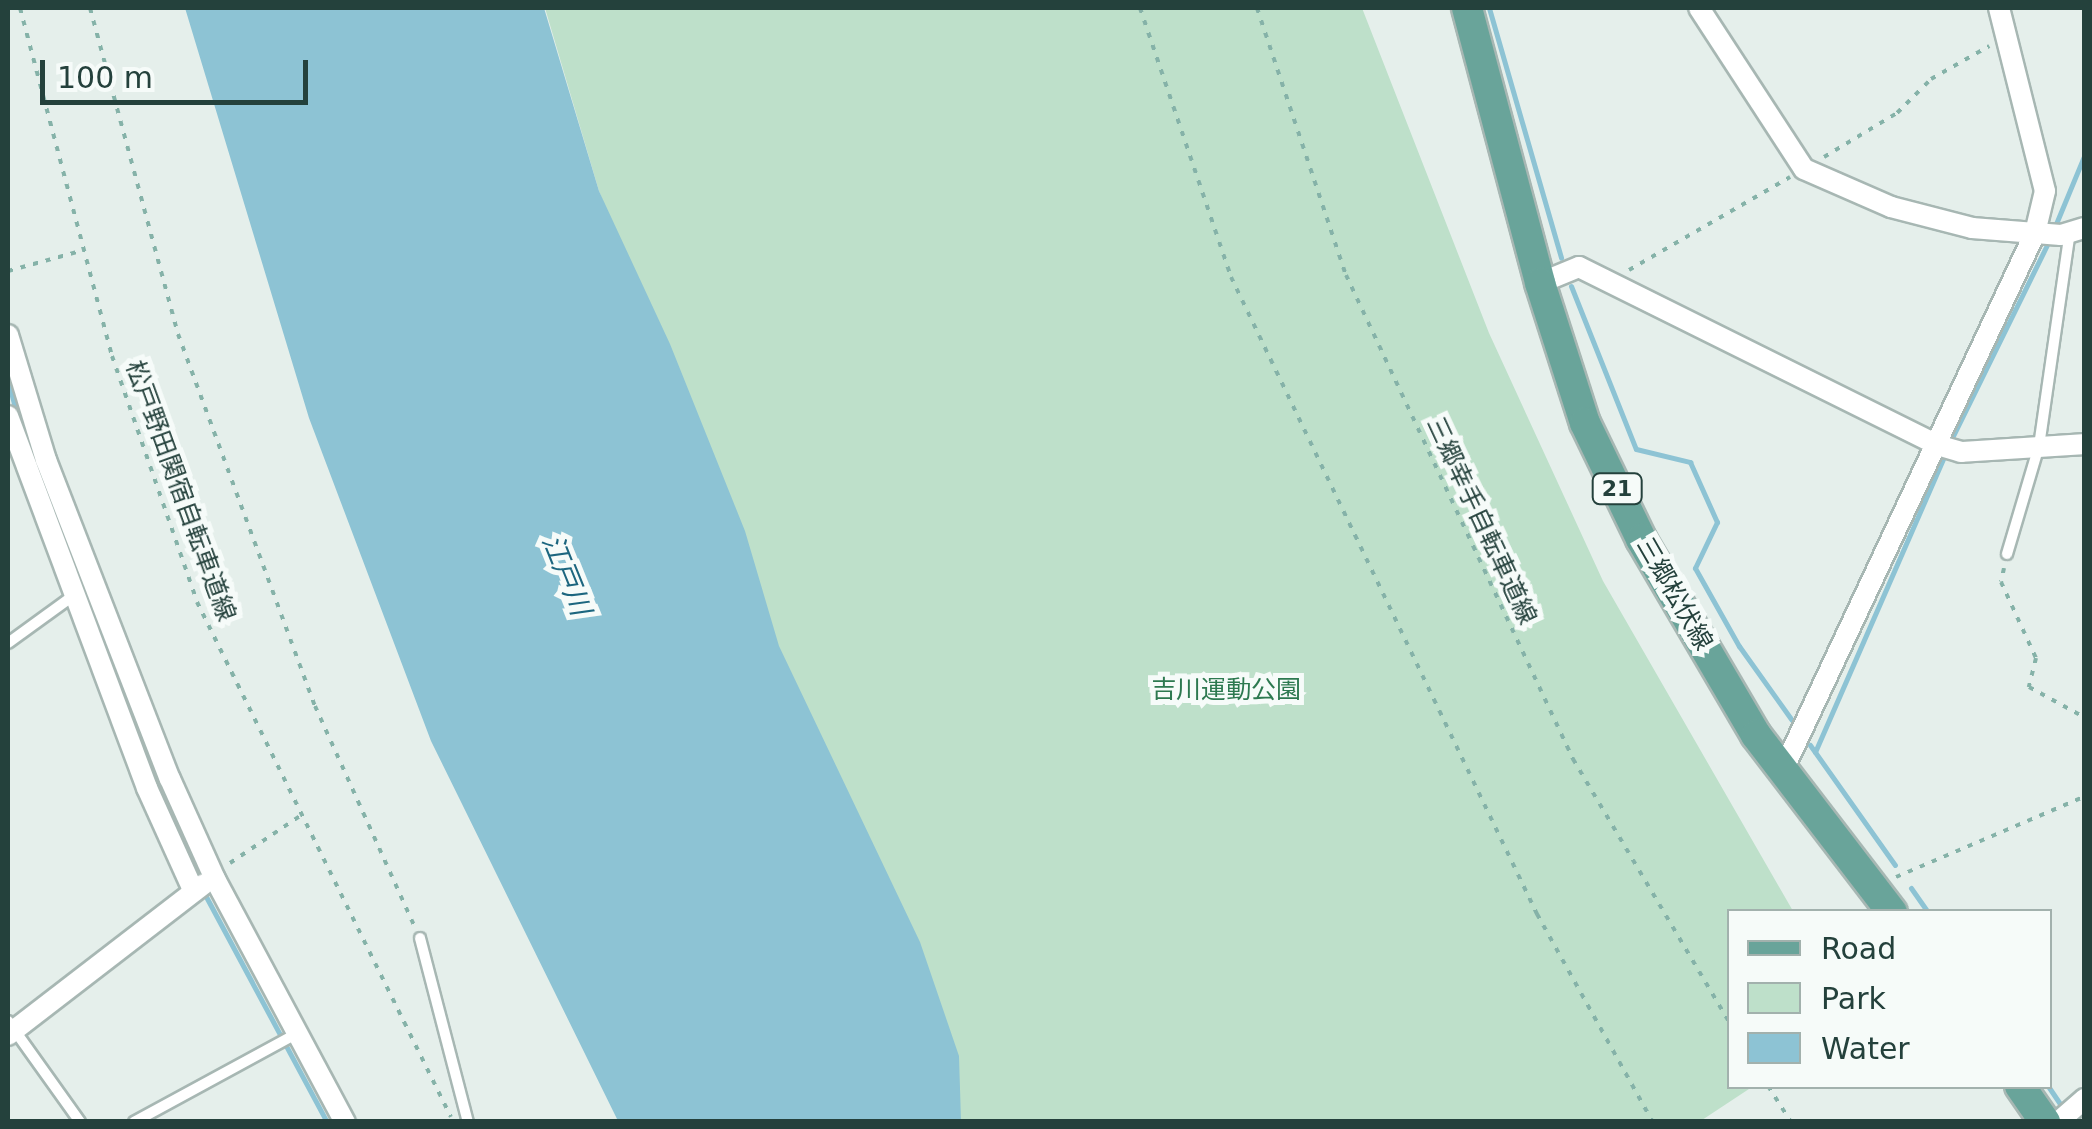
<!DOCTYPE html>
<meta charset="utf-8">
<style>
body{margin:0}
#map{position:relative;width:2092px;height:1129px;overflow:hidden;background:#e5efeb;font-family:"DejaVu Sans","Noto Sans JP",sans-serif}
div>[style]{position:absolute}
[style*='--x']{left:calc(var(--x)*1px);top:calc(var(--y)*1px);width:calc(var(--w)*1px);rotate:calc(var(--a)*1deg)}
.green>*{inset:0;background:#bee0ca}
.water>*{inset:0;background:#8dc3d4}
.stream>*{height:5px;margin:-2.5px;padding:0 2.5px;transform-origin:2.5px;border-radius:2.5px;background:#8dc3d4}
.path>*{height:4px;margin-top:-2px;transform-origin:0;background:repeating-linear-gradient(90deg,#85b2a8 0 5px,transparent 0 13px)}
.roads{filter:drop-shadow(2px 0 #a7b7b3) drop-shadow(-2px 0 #a7b7b3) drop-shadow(0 2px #a7b7b3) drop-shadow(0 -2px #a7b7b3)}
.lane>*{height:10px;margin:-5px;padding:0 5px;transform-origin:5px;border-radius:5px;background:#fff}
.street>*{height:20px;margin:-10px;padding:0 10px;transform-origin:10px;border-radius:10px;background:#fff}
.primary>*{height:30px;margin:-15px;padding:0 15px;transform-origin:15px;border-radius:15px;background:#69a49a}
span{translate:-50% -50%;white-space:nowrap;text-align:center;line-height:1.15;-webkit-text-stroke:10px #f6fbf9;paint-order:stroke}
.shield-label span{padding:2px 8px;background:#f6fbf9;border:2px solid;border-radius:8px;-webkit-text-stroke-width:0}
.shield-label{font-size:22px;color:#24413c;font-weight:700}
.street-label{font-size:25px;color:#24413c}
.park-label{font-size:25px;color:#2d7950}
.water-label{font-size:28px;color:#1c667f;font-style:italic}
.frame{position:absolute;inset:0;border:10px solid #24413c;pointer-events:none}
.legend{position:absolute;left:1727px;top:909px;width:325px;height:180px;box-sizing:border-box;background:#f6fbf9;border:2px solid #a2b1ad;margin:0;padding:12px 18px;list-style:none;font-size:30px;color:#24413c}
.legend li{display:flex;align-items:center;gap:20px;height:50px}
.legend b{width:50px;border:2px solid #a2b1ad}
.scale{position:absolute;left:40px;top:60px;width:268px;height:45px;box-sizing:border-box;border:5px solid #24413c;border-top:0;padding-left:12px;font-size:30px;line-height:35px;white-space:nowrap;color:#24413c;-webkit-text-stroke:8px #f6fbf9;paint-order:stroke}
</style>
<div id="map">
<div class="green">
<i style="clip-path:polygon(545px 8px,1362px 8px,1489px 333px,1603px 581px,1793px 911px,1730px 912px,1730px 1086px,1752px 1087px,1699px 1122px,960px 1121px,599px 191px)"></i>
</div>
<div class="water">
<i style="clip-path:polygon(185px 8px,544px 8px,599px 191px,670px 344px,745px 531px,779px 646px,920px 942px,959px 1056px,961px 1121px,618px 1121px,431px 741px,309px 418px)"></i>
</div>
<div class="stream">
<i style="--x:1489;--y:8;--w:260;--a:73.9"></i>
<i style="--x:2053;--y:231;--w:81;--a:-67.5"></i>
<i style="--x:1571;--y:286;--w:175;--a:68.3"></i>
<i style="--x:1636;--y:449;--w:56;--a:13.5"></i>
<i style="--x:1690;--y:462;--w:66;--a:65.8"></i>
<i style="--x:1717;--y:522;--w:51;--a:115.6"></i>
<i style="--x:1695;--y:568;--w:90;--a:60.6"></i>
<i style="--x:1739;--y:646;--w:90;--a:54.5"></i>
<i style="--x:8;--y:381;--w:35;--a:75"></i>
<i style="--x:1950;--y:442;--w:224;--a:-63.8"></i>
<i style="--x:1810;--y:745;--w:147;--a:54.7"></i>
<i style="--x:1815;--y:752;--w:327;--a:-66.4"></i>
<i style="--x:1911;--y:888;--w:29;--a:55"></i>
<i style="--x:203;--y:891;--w:262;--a:61.8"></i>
<i style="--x:2048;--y:1086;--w:22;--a:56"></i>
</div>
<div class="path">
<i style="--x:20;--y:8;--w:360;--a:75.2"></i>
<i style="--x:112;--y:356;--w:260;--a:70.9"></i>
<i style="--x:197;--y:602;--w:574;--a:63.75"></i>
<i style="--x:90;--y:8;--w:338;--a:74.9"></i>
<i style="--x:178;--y:334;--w:396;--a:69.8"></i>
<i style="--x:315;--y:706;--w:240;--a:65.7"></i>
<i style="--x:1140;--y:8;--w:284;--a:71.3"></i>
<i style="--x:1231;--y:277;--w:707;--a:64.34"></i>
<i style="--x:1537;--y:914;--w:238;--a:60.9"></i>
<i style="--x:1257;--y:8;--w:281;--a:71.6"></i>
<i style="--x:1346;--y:275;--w:535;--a:64.87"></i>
<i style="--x:1573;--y:759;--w:307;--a:59.3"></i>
<i style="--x:1824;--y:157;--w:85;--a:-31.1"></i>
<i style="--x:1897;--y:113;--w:48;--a:-45"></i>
<i style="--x:1931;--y:79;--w:67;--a:-29.6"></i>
<i style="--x:1629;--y:270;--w:186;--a:-30"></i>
<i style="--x:8;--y:271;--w:79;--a:-15.4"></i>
<i style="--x:2004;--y:568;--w:14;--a:102"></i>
<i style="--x:2001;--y:582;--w:84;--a:65.3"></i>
<i style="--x:2036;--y:658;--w:30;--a:104"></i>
<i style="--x:2029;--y:687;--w:63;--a:28.6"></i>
<i style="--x:230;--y:863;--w:84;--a:-33.9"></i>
<i style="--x:1896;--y:877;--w:204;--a:-23.1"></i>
<i style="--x:1768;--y:1086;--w:43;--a:57.4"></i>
</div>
<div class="roads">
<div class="lane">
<i style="--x:2007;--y:554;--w:113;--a:-73.5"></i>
<i style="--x:2039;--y:446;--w:216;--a:-81.8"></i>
<i style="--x:8;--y:643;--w:80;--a:-35.9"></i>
<i style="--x:420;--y:938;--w:190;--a:75.4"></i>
<i style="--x:8;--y:1021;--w:124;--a:54.5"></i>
<i style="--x:134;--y:1122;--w:184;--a:-28.5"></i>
</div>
<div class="street">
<i style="--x:1699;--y:8;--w:192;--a:56.9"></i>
<i style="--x:1804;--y:169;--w:95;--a:23.6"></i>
<i style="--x:1891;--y:207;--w:84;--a:14.5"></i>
<i style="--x:1972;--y:228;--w:89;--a:4.5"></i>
<i style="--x:2061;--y:235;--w:24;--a:-17"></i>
<i style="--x:1540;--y:283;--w:42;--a:-22.3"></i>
<i style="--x:1579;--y:267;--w:400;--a:26.4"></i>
<i style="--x:1937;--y:445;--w:25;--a:16"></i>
<i style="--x:1961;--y:452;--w:123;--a:-3.7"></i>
<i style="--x:8;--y:335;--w:131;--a:73.1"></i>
<i style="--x:46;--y:460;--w:342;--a:68.8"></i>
<i style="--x:170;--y:779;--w:110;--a:65.8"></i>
<i style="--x:215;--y:879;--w:276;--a:61.9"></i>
<i style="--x:8;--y:416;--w:397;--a:69.5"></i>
<i style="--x:147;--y:788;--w:112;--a:65.7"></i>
<i style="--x:1783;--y:770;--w:593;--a:-64.86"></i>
<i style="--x:2035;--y:233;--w:43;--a:-76.6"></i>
<i style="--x:2045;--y:191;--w:189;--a:-104.1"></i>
<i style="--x:8;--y:1035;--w:247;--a:-37.6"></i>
<i style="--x:2058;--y:1122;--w:35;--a:-41"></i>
</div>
<div class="primary">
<i style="--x:1467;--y:8;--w:285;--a:75.1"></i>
<i style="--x:1540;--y:283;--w:147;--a:72.2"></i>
<i style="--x:1585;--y:423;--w:129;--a:64.2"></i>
<i style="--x:1641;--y:539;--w:227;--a:59.6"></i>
<i style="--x:1756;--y:735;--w:223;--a:52.5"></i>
<i style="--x:2020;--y:1086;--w:44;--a:55.2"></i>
</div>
</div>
<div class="shield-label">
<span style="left:1617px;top:489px">21</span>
</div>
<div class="street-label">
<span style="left:180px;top:491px;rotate:70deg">松戸野田関宿自転車道線</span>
<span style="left:1481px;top:521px;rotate:65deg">三郷幸手自転車道線</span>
<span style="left:1674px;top:594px;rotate:60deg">三郷松伏線</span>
</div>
<div class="park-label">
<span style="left:1226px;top:690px">吉川運動公園</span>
</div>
<div class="water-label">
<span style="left:566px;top:575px;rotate:68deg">江戸川</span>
</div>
<div class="frame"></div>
<ul class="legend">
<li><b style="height:12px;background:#69a49a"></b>Road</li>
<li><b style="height:28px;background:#bee0ca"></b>Park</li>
<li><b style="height:28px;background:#8dc3d4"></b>Water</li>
</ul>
<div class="scale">100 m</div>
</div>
